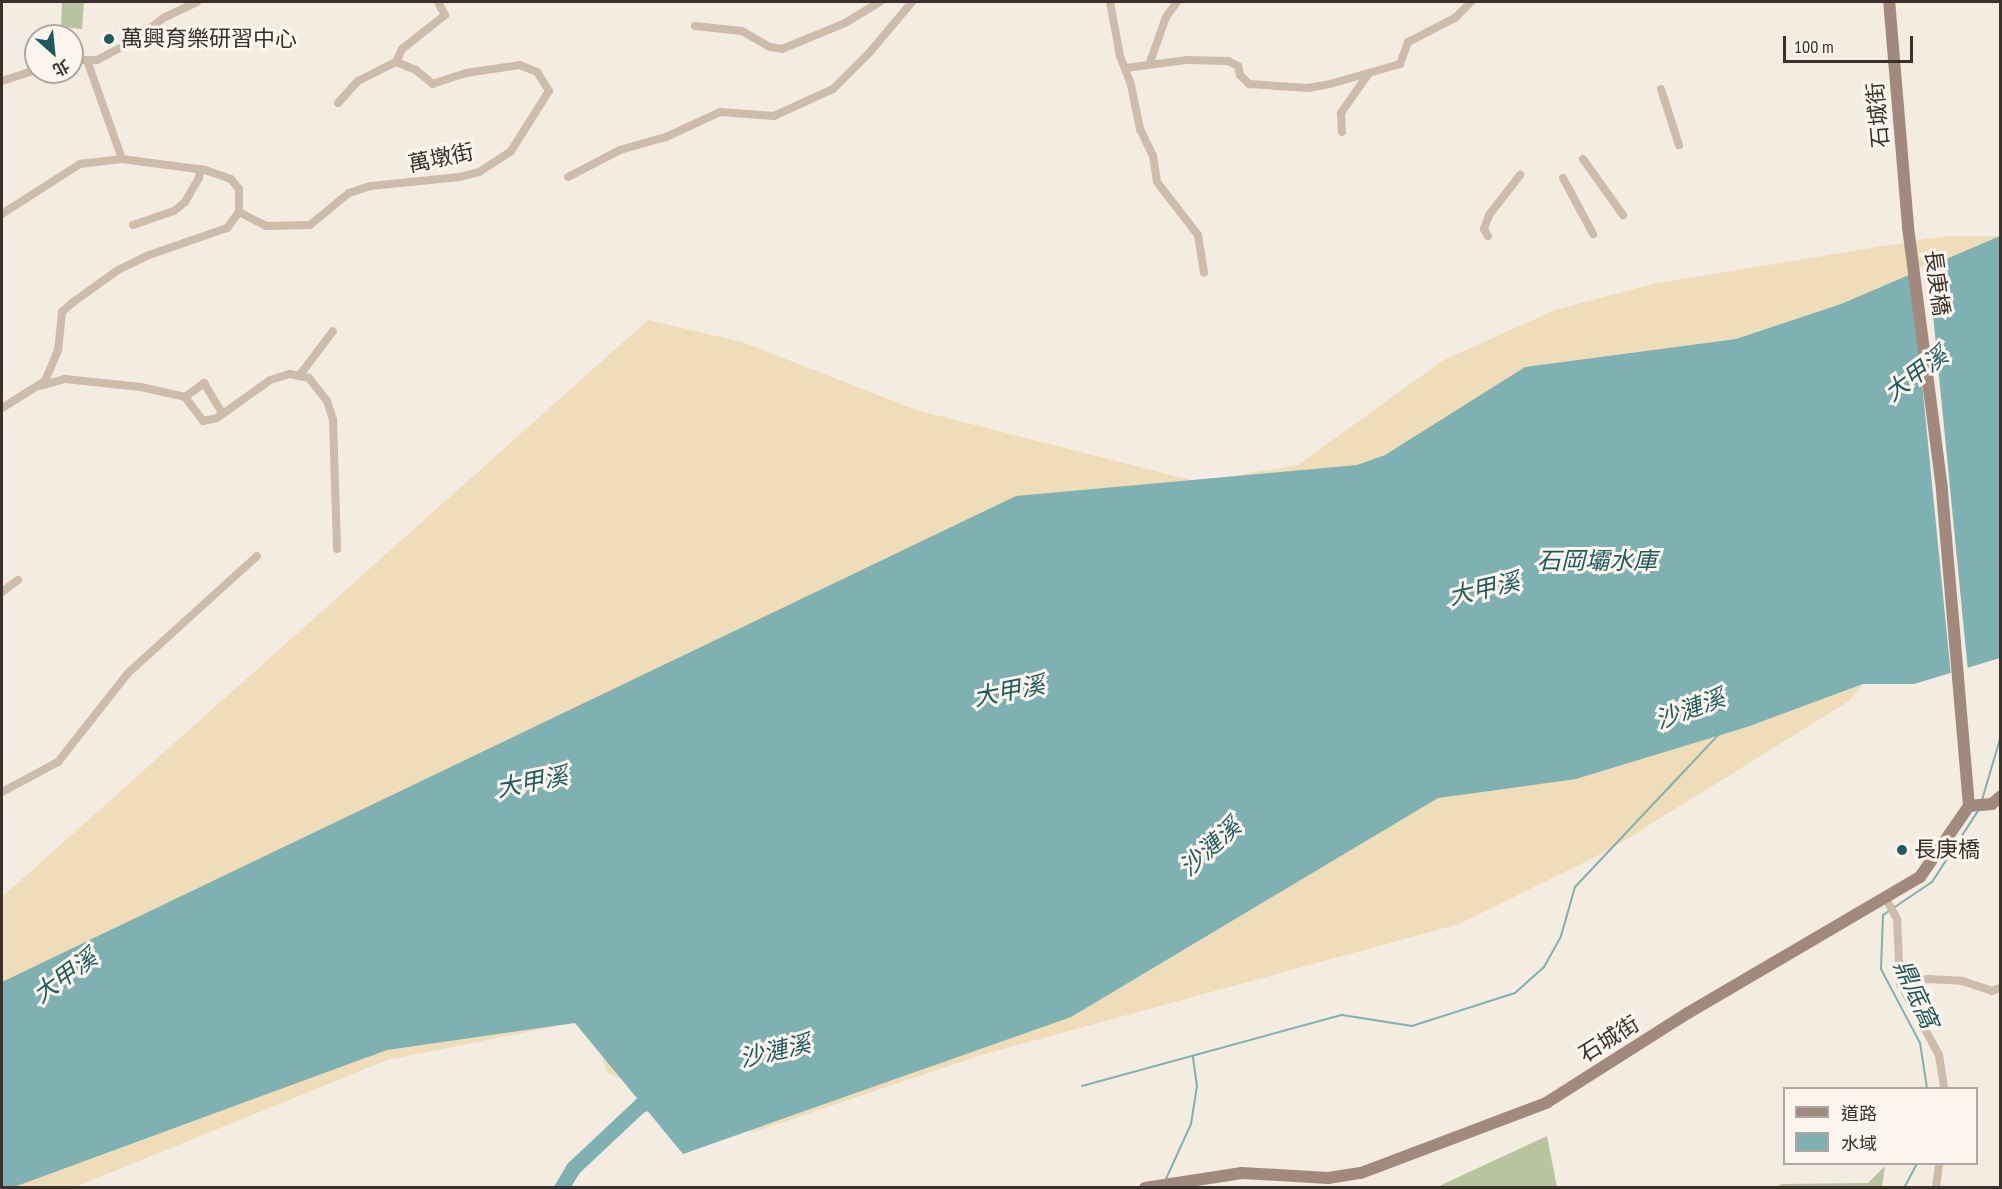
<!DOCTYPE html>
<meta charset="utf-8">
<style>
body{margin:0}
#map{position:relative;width:2002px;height:1189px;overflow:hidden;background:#f4ebe1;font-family:"PT Sans Narrow","Noto Sans TC",sans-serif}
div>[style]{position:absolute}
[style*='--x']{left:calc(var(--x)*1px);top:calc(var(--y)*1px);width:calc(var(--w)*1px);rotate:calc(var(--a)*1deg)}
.green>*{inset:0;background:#b8c4a0}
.sand>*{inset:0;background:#efdcb8}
.water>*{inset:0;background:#7fb0b2}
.pier>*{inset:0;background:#f4ebe1}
.stream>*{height:2px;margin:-1px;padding:0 1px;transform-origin:1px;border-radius:1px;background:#7fb0b2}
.river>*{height:15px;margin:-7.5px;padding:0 7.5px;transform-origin:7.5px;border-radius:7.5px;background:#7fb0b2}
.street>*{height:8px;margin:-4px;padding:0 4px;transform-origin:4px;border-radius:4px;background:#cdbbac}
.secondary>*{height:12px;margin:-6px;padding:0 6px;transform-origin:6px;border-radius:6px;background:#a18a7d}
.dots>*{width:16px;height:16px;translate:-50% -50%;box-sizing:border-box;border:3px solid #fbf5ee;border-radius:50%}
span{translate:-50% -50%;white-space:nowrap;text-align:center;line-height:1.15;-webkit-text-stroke:6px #fbf5ee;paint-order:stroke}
.poi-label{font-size:22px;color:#3b302b}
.left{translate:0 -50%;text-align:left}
.street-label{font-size:22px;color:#3b302b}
.water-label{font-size:24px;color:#1f5a5e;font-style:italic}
.frame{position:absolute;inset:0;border:3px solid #3b302b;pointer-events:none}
.legend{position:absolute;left:1783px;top:1087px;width:195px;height:78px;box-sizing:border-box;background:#fbf5ee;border:2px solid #aea6a0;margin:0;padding:8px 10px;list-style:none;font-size:18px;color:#3b302b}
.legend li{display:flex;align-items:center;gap:12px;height:30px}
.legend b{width:30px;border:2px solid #aea6a0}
.north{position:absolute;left:24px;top:24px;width:60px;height:60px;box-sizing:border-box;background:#fbf5ee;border:2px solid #aea6a0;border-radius:50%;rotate:153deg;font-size:16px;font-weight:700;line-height:24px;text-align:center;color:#3b302b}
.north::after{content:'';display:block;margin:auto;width:21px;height:27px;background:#1f5a5e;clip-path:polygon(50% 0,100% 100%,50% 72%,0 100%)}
.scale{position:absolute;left:1783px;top:36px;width:130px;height:27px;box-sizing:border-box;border:3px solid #3b302b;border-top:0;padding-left:8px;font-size:18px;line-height:21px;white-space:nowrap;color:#3b302b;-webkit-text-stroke:4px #fbf5ee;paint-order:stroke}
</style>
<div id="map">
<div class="green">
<i style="clip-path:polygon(62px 2px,84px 2px,82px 29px,61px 27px)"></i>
<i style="clip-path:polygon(1547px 1136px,1557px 1187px,1437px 1187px,1493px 1161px)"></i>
<i style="clip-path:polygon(1885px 1166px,1882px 1187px,1773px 1187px,1783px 1184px,1868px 1183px)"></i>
</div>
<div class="sand">
<i style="clip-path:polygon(1945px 236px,2000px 236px,1841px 304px,1736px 339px,1525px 367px,1385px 455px,1357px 465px,1750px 726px,1863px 684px,1849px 701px,1609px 850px,1459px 924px,981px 1055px,754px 1132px,607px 1073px,591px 1019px,387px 1060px,75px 1187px,2px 1188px,2px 897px,648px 320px,742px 342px,916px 410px,1198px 482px,1298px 465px,1442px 361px,1555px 310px,1653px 284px)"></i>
</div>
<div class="water">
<i style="clip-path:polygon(2000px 236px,2000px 658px,1914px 684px,1863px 684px,1750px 726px,1576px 779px,1438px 798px,1071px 1017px,683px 1154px,575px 1023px,387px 1050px,14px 1187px,2px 1188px,2px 982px,1016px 496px,1357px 465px,1385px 455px,1525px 367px,1736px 339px,1841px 304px)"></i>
</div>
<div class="pier">
<i style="clip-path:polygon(1928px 264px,1968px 671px,1951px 676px,1911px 271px)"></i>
</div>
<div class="stream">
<i style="--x:1982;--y:800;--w:64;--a:-73.6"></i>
<i style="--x:1082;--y:1086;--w:270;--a:-15.3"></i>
<i style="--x:1342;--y:1015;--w:71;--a:8.9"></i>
<i style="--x:1412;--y:1026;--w:108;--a:-17.8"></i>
<i style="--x:1515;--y:993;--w:39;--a:-42"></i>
<i style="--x:1544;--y:967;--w:35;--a:-61"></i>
<i style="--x:1561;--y:936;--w:51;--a:-74.1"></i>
<i style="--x:1575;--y:887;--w:209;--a:-46.7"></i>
<i style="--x:1927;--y:1088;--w:46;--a:-98.8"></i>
<i style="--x:1920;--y:1043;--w:84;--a:-117.8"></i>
<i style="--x:1881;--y:969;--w:54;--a:-87.9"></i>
<i style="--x:1883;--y:915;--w:59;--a:-34"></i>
<i style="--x:1932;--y:882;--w:85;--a:-57.1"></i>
<i style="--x:1166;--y:1179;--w:60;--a:-65.6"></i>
<i style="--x:1191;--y:1124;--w:38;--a:-81"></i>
<i style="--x:1197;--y:1086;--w:30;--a:-98"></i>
<i style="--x:1904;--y:1188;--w:27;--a:-62"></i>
</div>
<div class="river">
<i style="--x:561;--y:1188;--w:23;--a:-59"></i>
<i style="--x:573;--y:1168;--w:92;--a:-43.2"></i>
<i style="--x:640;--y:1105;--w:20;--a:-15"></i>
</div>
<div class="street">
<i style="--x:1110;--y:2;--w:55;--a:79.5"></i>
<i style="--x:1120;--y:56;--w:31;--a:69"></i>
<i style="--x:1131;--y:85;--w:45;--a:78.4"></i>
<i style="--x:1140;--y:129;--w:30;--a:64"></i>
<i style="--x:1153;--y:156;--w:26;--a:81"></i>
<i style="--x:1157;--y:182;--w:67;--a:52.3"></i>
<i style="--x:1198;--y:235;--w:38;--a:81"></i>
<i style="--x:695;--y:26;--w:47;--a:6.1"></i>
<i style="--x:742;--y:31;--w:32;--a:30"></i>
<i style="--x:770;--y:47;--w:12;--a:9"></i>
<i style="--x:782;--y:49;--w:68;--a:-22.4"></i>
<i style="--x:845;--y:23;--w:41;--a:-31"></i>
<i style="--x:72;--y:60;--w:25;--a:0"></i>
<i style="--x:97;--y:60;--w:43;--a:-27.8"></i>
<i style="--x:135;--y:40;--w:36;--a:-38"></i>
<i style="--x:163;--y:18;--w:38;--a:-25"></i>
<i style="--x:1149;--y:65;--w:51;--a:-70.5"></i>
<i style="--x:1166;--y:17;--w:19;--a:-54"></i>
<i style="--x:1126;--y:68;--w:62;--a:-7.5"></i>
<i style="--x:1187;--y:60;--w:41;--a:1.4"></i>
<i style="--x:1228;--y:61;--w:11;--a:27"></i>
<i style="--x:1238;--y:66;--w:9;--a:77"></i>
<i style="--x:1240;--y:75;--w:13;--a:45"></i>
<i style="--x:1249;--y:84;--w:59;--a:3.9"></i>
<i style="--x:1308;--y:88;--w:22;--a:-10"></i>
<i style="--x:1330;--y:84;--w:73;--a:-15.9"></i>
<i style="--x:1400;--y:64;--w:23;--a:-70"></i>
<i style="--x:1408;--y:42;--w:53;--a:-27.1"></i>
<i style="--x:1455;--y:18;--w:23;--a:-45"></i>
<i style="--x:2;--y:81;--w:36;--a:-18"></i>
<i style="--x:1661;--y:89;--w:59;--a:72.2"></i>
<i style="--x:338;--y:103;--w:30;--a:-48"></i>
<i style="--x:358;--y:81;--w:42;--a:-26.6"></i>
<i style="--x:1342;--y:132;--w:19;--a:-93"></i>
<i style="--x:1341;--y:113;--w:49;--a:-55"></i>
<i style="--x:1583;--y:159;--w:69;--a:54.5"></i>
<i style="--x:568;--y:177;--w:59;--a:-27.4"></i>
<i style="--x:620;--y:150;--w:48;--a:-15.8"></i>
<i style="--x:666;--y:137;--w:60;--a:-24.8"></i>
<i style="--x:720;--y:112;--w:54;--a:4.2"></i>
<i style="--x:774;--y:116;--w:65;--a:-24.6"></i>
<i style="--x:833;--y:89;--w:52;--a:-45"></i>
<i style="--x:870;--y:52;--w:65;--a:-50"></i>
<i style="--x:1563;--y:178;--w:64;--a:61.8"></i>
<i style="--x:239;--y:212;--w:30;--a:27"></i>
<i style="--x:266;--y:226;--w:44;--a:-1.3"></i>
<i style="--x:310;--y:225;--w:50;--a:-39.4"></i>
<i style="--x:349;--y:193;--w:23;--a:-18"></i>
<i style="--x:371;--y:186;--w:89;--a:-5.8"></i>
<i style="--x:460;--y:177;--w:20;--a:-15"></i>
<i style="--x:479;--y:172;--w:38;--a:-33"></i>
<i style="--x:511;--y:151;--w:71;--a:-57.7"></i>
<i style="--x:549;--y:91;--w:22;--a:-122"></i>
<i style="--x:537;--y:72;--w:18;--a:-158"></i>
<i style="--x:520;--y:65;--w:55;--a:171.6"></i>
<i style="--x:466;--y:73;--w:35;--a:162"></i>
<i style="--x:433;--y:84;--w:22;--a:-141"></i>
<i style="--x:416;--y:70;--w:22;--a:-158"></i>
<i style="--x:396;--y:62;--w:14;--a:-65"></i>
<i style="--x:402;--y:49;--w:55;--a:-38.3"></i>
<i style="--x:445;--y:15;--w:15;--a:-118"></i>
<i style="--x:2;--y:214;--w:93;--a:-32.7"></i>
<i style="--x:80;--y:164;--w:42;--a:-6.8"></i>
<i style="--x:133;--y:225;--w:43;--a:-18.9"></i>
<i style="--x:174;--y:211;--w:14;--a:-39"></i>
<i style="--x:185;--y:202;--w:28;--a:-60"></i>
<i style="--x:199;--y:178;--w:9;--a:-84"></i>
<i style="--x:1488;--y:236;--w:8;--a:-120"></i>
<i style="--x:1484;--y:229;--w:15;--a:-70"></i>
<i style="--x:1489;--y:215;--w:51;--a:-52.2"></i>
<i style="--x:299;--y:376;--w:56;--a:-52.9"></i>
<i style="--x:40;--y:386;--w:26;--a:-16"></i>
<i style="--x:65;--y:379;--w:76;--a:6"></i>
<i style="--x:141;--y:387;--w:45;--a:12.8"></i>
<i style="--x:185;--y:397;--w:30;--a:53"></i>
<i style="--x:203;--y:421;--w:14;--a:-12"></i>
<i style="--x:217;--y:418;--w:65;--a:-35.6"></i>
<i style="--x:270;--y:380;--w:21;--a:-17"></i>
<i style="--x:290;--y:374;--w:19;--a:12"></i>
<i style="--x:309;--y:378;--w:29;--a:52"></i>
<i style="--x:327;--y:401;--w:20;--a:72"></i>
<i style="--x:333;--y:420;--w:129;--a:88.2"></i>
<i style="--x:185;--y:397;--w:24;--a:-36"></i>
<i style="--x:204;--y:383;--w:35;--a:59"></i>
<i style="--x:2;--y:408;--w:51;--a:-32.1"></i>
<i style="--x:45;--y:381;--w:33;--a:-67"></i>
<i style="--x:58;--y:351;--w:39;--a:-84"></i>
<i style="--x:62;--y:312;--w:13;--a:-42"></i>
<i style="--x:72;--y:303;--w:57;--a:-35.7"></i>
<i style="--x:118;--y:270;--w:34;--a:-26"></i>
<i style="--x:149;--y:255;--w:83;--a:-19.1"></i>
<i style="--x:227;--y:228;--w:20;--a:-53"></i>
<i style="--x:239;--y:212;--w:23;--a:-90"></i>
<i style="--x:239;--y:189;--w:13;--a:-129"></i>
<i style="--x:231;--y:179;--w:28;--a:-161"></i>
<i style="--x:205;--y:170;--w:84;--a:-172.5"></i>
<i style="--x:122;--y:159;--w:105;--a:-109.5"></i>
<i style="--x:2;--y:592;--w:20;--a:-37"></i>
<i style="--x:2;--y:792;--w:64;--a:-28.2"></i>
<i style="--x:58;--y:762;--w:113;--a:-51.8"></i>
<i style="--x:128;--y:673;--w:174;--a:-42.2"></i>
<i style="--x:1886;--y:899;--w:23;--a:61"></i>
<i style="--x:1897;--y:919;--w:64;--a:87.3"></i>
<i style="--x:1900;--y:983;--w:82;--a:61.6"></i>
<i style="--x:1939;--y:1055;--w:33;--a:81"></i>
<i style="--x:1900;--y:983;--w:28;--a:-8"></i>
<i style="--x:1928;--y:979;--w:34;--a:3"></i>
<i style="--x:1962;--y:981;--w:32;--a:18"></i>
<i style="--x:1992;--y:991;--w:9;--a:-21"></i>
<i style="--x:1936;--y:1188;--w:24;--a:-83"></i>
</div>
<div class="secondary">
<i style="--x:1969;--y:806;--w:23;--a:-5"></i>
<i style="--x:1992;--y:804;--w:11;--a:-41"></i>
<i style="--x:1145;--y:1188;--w:98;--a:-8.8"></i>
<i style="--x:1242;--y:1173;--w:86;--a:3.3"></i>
<i style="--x:1328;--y:1178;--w:33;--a:-9"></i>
<i style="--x:1361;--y:1173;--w:198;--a:-20.7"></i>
<i style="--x:1546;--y:1103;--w:168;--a:-32.4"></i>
<i style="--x:1688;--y:1013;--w:269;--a:-30.4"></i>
<i style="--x:1920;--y:877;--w:86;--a:-55.4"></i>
<i style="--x:1969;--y:806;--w:318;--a:-94.9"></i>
<i style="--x:1942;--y:489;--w:265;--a:-97.4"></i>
<i style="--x:1908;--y:226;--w:225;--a:-94.8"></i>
</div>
<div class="dots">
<i style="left:109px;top:39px;background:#1f5a5e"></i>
<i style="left:1902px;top:850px;background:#1f5a5e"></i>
</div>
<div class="poi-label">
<span class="left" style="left:121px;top:39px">萬興育樂研習中心</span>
<span class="left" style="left:1914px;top:850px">長庚橋</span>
</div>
<div class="street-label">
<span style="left:1878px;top:115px;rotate:-95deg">石城街</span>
<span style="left:441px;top:158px;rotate:-12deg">萬墩街</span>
<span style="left:1937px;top:283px;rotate:82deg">長庚橋</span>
<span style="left:1609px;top:1039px;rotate:-32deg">石城街</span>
</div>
<div class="water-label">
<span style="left:1916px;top:374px;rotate:-37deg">大甲溪</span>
<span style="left:1597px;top:561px">石岡壩水庫</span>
<span style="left:1484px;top:589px;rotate:-13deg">大甲溪</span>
<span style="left:1009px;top:691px;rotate:-11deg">大甲溪</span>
<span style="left:1690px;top:709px;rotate:-20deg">沙漣溪</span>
<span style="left:532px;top:782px;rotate:-11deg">大甲溪</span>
<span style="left:1210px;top:847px;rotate:-42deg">沙漣溪</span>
<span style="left:65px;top:976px;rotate:-36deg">大甲溪</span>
<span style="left:1916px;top:994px;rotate:66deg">鼎底窩</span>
<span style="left:775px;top:1051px;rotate:-13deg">沙漣溪</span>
</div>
<div class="frame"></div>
<ul class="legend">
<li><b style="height:8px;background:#a18a7d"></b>道路</li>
<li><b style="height:16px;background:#7fb0b2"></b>水域</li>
</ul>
<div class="north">北</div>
<div class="scale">100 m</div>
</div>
